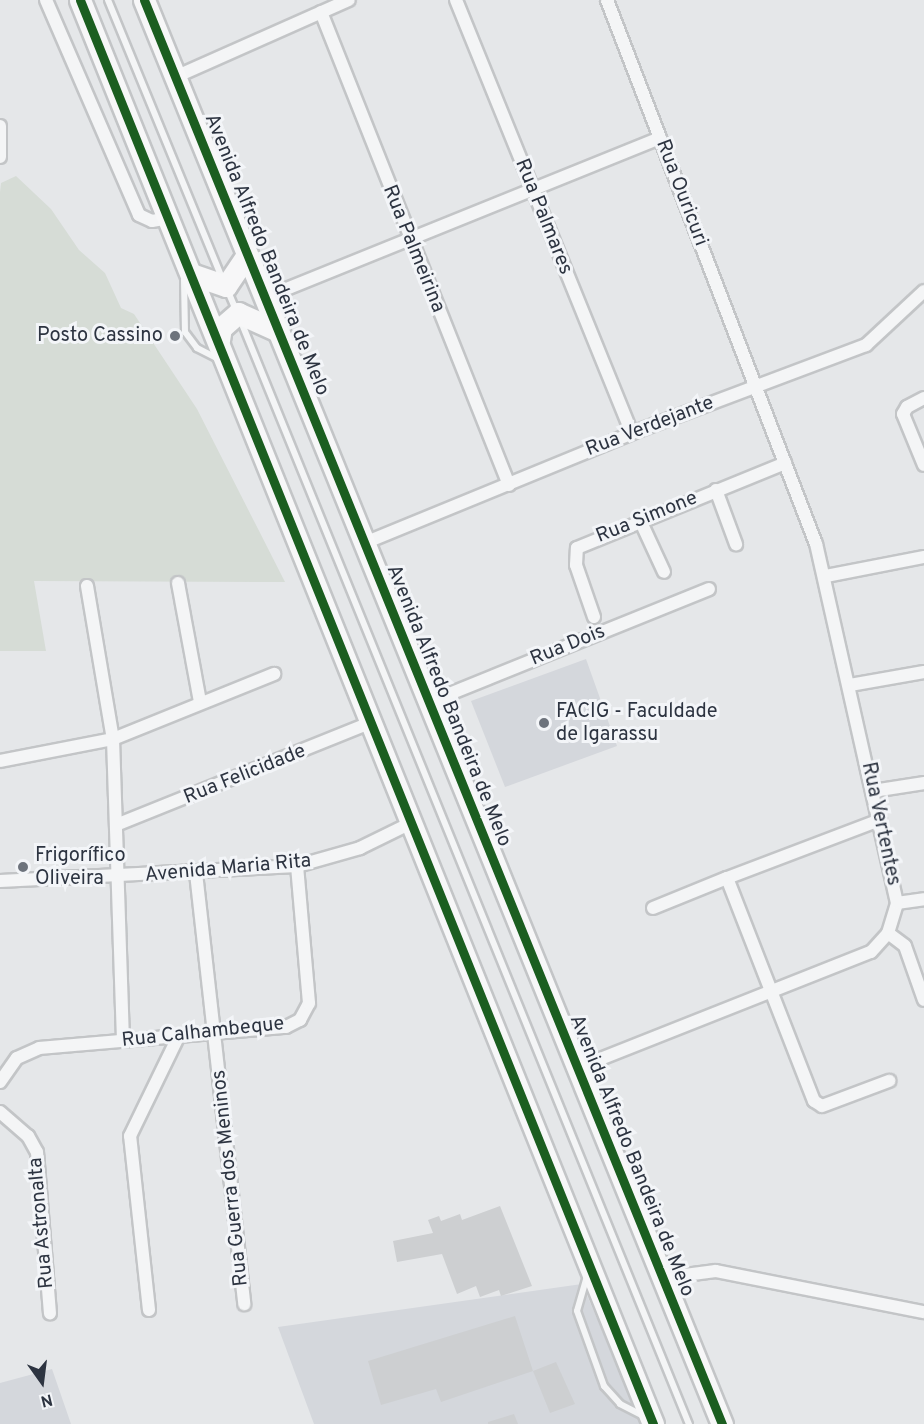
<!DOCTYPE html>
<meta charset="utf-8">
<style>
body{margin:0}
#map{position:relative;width:924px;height:1424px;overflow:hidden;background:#e5e7e9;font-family:Overpass,sans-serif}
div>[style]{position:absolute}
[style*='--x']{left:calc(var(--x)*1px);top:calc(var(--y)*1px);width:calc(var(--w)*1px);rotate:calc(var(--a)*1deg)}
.built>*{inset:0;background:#d4d7dc}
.green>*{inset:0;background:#d6dcd6}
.building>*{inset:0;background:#cdcfd1}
.roads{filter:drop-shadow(2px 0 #c3c5c7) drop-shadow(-2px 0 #c3c5c7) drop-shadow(0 2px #c3c5c7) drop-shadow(0 -2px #c3c5c7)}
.service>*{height:6px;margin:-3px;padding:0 3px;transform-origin:3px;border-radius:3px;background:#f4f5f6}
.minor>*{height:12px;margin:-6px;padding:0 6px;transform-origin:6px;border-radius:6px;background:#f4f5f6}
.trunk>*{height:21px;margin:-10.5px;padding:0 10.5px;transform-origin:10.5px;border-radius:10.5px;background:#f7f7f8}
.cycleway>*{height:9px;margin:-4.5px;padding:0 4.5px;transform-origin:4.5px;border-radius:4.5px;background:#1b5e20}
.dots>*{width:16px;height:16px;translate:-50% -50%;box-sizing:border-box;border:3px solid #f3f5f8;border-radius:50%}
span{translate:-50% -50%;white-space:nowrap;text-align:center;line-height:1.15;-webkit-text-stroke:6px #f3f5f8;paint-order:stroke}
.street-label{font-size:20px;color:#2d3441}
.poi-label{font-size:20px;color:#2d3441}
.right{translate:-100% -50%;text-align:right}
.left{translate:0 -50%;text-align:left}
.north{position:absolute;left:12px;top:1352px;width:60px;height:60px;-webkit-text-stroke:4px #f3f5f8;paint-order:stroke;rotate:166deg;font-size:16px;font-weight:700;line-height:24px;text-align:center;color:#2d3441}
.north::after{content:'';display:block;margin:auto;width:21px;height:27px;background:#2d3441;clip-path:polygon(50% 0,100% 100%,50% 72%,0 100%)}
</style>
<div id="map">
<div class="built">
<i style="clip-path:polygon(586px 659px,617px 746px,505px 787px,471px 701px)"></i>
<i style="clip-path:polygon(582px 1284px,643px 1424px,314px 1424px,278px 1327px)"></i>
<i style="clip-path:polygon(52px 1369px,71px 1424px,0 1424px,0 1383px)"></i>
</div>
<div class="green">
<i style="clip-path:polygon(16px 176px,51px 209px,79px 250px,105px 273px,121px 308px,134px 314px,197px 409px,285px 582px,34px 581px,46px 651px,0 651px,0 192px,1px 183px)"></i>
</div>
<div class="building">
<i style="clip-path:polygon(500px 1206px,532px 1286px,501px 1296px,499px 1290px,480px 1297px,476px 1286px,457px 1294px,442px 1254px,397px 1262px,393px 1241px,433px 1233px,428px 1220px,439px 1216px,441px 1221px,460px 1214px,462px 1220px)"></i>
<i style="clip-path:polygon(515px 1316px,533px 1371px,441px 1402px,436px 1389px,381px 1405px,368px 1361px)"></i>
<i style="clip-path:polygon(556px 1362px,575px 1404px,550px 1413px,533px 1371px)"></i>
<i style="clip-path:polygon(514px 1414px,518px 1424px,488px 1424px,488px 1422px)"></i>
</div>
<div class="roads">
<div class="service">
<i style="--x:108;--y:0;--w:303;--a:67.7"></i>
<i style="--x:184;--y:280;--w:52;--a:88.9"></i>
<i style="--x:185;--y:332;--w:20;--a:53"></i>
<i style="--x:197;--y:348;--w:25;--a:27"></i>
<i style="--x:227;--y:289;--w:23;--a:67"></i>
<i style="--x:240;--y:319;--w:1193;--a:67.89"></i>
<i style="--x:587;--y:1276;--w:36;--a:106"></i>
<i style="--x:577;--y:1311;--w:80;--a:70.2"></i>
<i style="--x:604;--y:1386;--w:24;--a:48"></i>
<i style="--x:620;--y:1404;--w:27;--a:27"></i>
</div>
<div class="minor">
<i style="--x:46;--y:0;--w:234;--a:66.6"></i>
<i style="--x:139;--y:215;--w:14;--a:25"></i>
<i style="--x:152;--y:221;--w:17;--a:-10"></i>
<i style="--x:456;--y:0;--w:467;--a:67.9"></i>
<i style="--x:321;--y:12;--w:509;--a:68.32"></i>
<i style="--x:175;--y:77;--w:190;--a:-23.9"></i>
<i style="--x:0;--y:126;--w:31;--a:90"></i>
<i style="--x:264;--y:298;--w:427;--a:-22"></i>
<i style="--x:924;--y:398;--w:19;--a:152"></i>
<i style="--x:907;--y:407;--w:8;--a:120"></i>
<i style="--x:903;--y:414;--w:55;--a:67.6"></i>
<i style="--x:716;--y:490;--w:58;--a:69.7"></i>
<i style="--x:640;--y:520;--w:57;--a:65.2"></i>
<i style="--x:362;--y:544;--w:292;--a:-22.3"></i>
<i style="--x:632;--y:433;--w:250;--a:-20.6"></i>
<i style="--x:866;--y:345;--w:79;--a:-43"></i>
<i style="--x:826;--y:576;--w:100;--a:-11"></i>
<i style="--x:178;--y:583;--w:121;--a:79.5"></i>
<i style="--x:87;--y:586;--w:155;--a:80.4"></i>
<i style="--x:113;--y:739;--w:302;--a:88.1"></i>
<i style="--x:594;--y:617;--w:55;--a:-109.1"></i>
<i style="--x:576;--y:565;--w:17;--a:-87"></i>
<i style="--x:577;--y:548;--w:225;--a:-22.2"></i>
<i style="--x:850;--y:685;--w:75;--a:-10"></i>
<i style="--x:427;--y:703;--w:304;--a:-22"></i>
<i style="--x:0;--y:761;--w:115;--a:-11"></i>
<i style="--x:113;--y:739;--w:174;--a:-22"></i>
<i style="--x:873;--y:791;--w:52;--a:-8.9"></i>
<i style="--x:116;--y:825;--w:276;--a:-21.9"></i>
<i style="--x:196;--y:873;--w:434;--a:83.6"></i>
<i style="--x:727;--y:878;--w:164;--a:-20.8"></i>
<i style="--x:0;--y:881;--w:297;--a:-2.9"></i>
<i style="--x:297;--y:866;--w:66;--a:-15.9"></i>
<i style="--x:360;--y:848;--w:59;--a:-26.1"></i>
<i style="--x:897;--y:903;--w:27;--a:-8"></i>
<i style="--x:653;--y:908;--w:80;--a:-22.1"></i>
<i style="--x:727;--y:878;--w:239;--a:68.7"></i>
<i style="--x:814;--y:1101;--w:9;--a:32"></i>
<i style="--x:822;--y:1106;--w:72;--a:-20.5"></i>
<i style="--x:888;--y:933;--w:21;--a:37"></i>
<i style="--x:905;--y:946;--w:57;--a:70.6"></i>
<i style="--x:575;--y:1069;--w:318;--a:-21.6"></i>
<i style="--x:871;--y:952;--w:25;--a:-48"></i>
<i style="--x:888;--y:933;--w:31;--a:-73"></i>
<i style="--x:897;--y:903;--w:368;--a:-102.7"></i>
<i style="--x:816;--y:544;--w:583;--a:-111.02"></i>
<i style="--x:0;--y:1082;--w:29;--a:-55"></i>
<i style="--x:17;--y:1058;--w:24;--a:-24"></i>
<i style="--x:39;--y:1048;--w:248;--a:-4.9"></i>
<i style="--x:286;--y:1027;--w:16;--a:-27"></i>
<i style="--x:300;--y:1020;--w:19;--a:-62"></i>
<i style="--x:309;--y:1003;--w:138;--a:-95"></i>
<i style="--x:0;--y:1112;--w:37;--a:41"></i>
<i style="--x:28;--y:1136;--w:18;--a:61"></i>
<i style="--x:37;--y:1152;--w:162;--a:85.4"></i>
<i style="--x:662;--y:1278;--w:54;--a:-7.4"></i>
<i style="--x:716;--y:1271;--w:212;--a:11.2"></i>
<i style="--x:149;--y:1310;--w:175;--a:-96.2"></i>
<i style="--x:130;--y:1136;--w:110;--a:-64.1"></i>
</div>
<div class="trunk">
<i style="--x:80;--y:0;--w:1535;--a:68.08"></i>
<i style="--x:144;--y:0;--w:1537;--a:67.91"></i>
<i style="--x:191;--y:274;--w:37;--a:19"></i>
<i style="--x:226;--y:286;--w:37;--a:-56"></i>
<i style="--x:219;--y:340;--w:12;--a:-81"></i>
<i style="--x:221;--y:328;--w:23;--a:-41"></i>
<i style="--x:238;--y:313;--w:42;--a:24.1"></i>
</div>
</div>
<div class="cycleway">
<i style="--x:80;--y:0;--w:1535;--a:68.08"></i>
<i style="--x:144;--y:0;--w:1537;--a:67.91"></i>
</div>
<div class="dots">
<i style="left:175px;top:336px;background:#6d737c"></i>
<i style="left:544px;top:723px;background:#6d737c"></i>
<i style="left:23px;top:867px;background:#6d737c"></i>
</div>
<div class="street-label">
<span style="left:681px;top:193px;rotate:69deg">Rua Ouricuri</span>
<span style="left:543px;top:217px;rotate:68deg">Rua Palmares</span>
<span style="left:413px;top:249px;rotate:68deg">Rua Palmeirina</span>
<span style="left:266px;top:255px;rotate:68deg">Avenida Alfredo Bandeira de Melo</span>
<span style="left:650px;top:427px;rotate:-21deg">Rua Verdejante</span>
<span style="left:647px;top:518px;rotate:-22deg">Rua Simone</span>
<span style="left:568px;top:646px;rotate:-22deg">Rua Dois</span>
<span style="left:448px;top:706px;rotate:68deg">Avenida Alfredo Bandeira de Melo</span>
<span style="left:245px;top:775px;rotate:-22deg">Rua Felicidade</span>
<span style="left:880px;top:824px;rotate:78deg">Rua Vertentes</span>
<span style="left:228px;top:869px;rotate:-5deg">Avenida Maria Rita</span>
<span style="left:203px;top:1033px;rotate:-6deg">Rua Calhambeque</span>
<span style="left:631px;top:1156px;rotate:68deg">Avenida Alfredo Bandeira de Melo</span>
<span style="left:231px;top:1178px;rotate:-96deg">Rua Guerra dos Meninos</span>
<span style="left:42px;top:1223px;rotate:-95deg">Rua Astronalta</span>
</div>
<div class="poi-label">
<span class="right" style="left:163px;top:336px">Posto Cassino</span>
<span class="left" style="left:556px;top:724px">FACIG - Faculdade<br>de Igarassu</span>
<span class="left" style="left:35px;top:868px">Frigorífico<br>Oliveira</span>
</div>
<div class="north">N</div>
</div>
